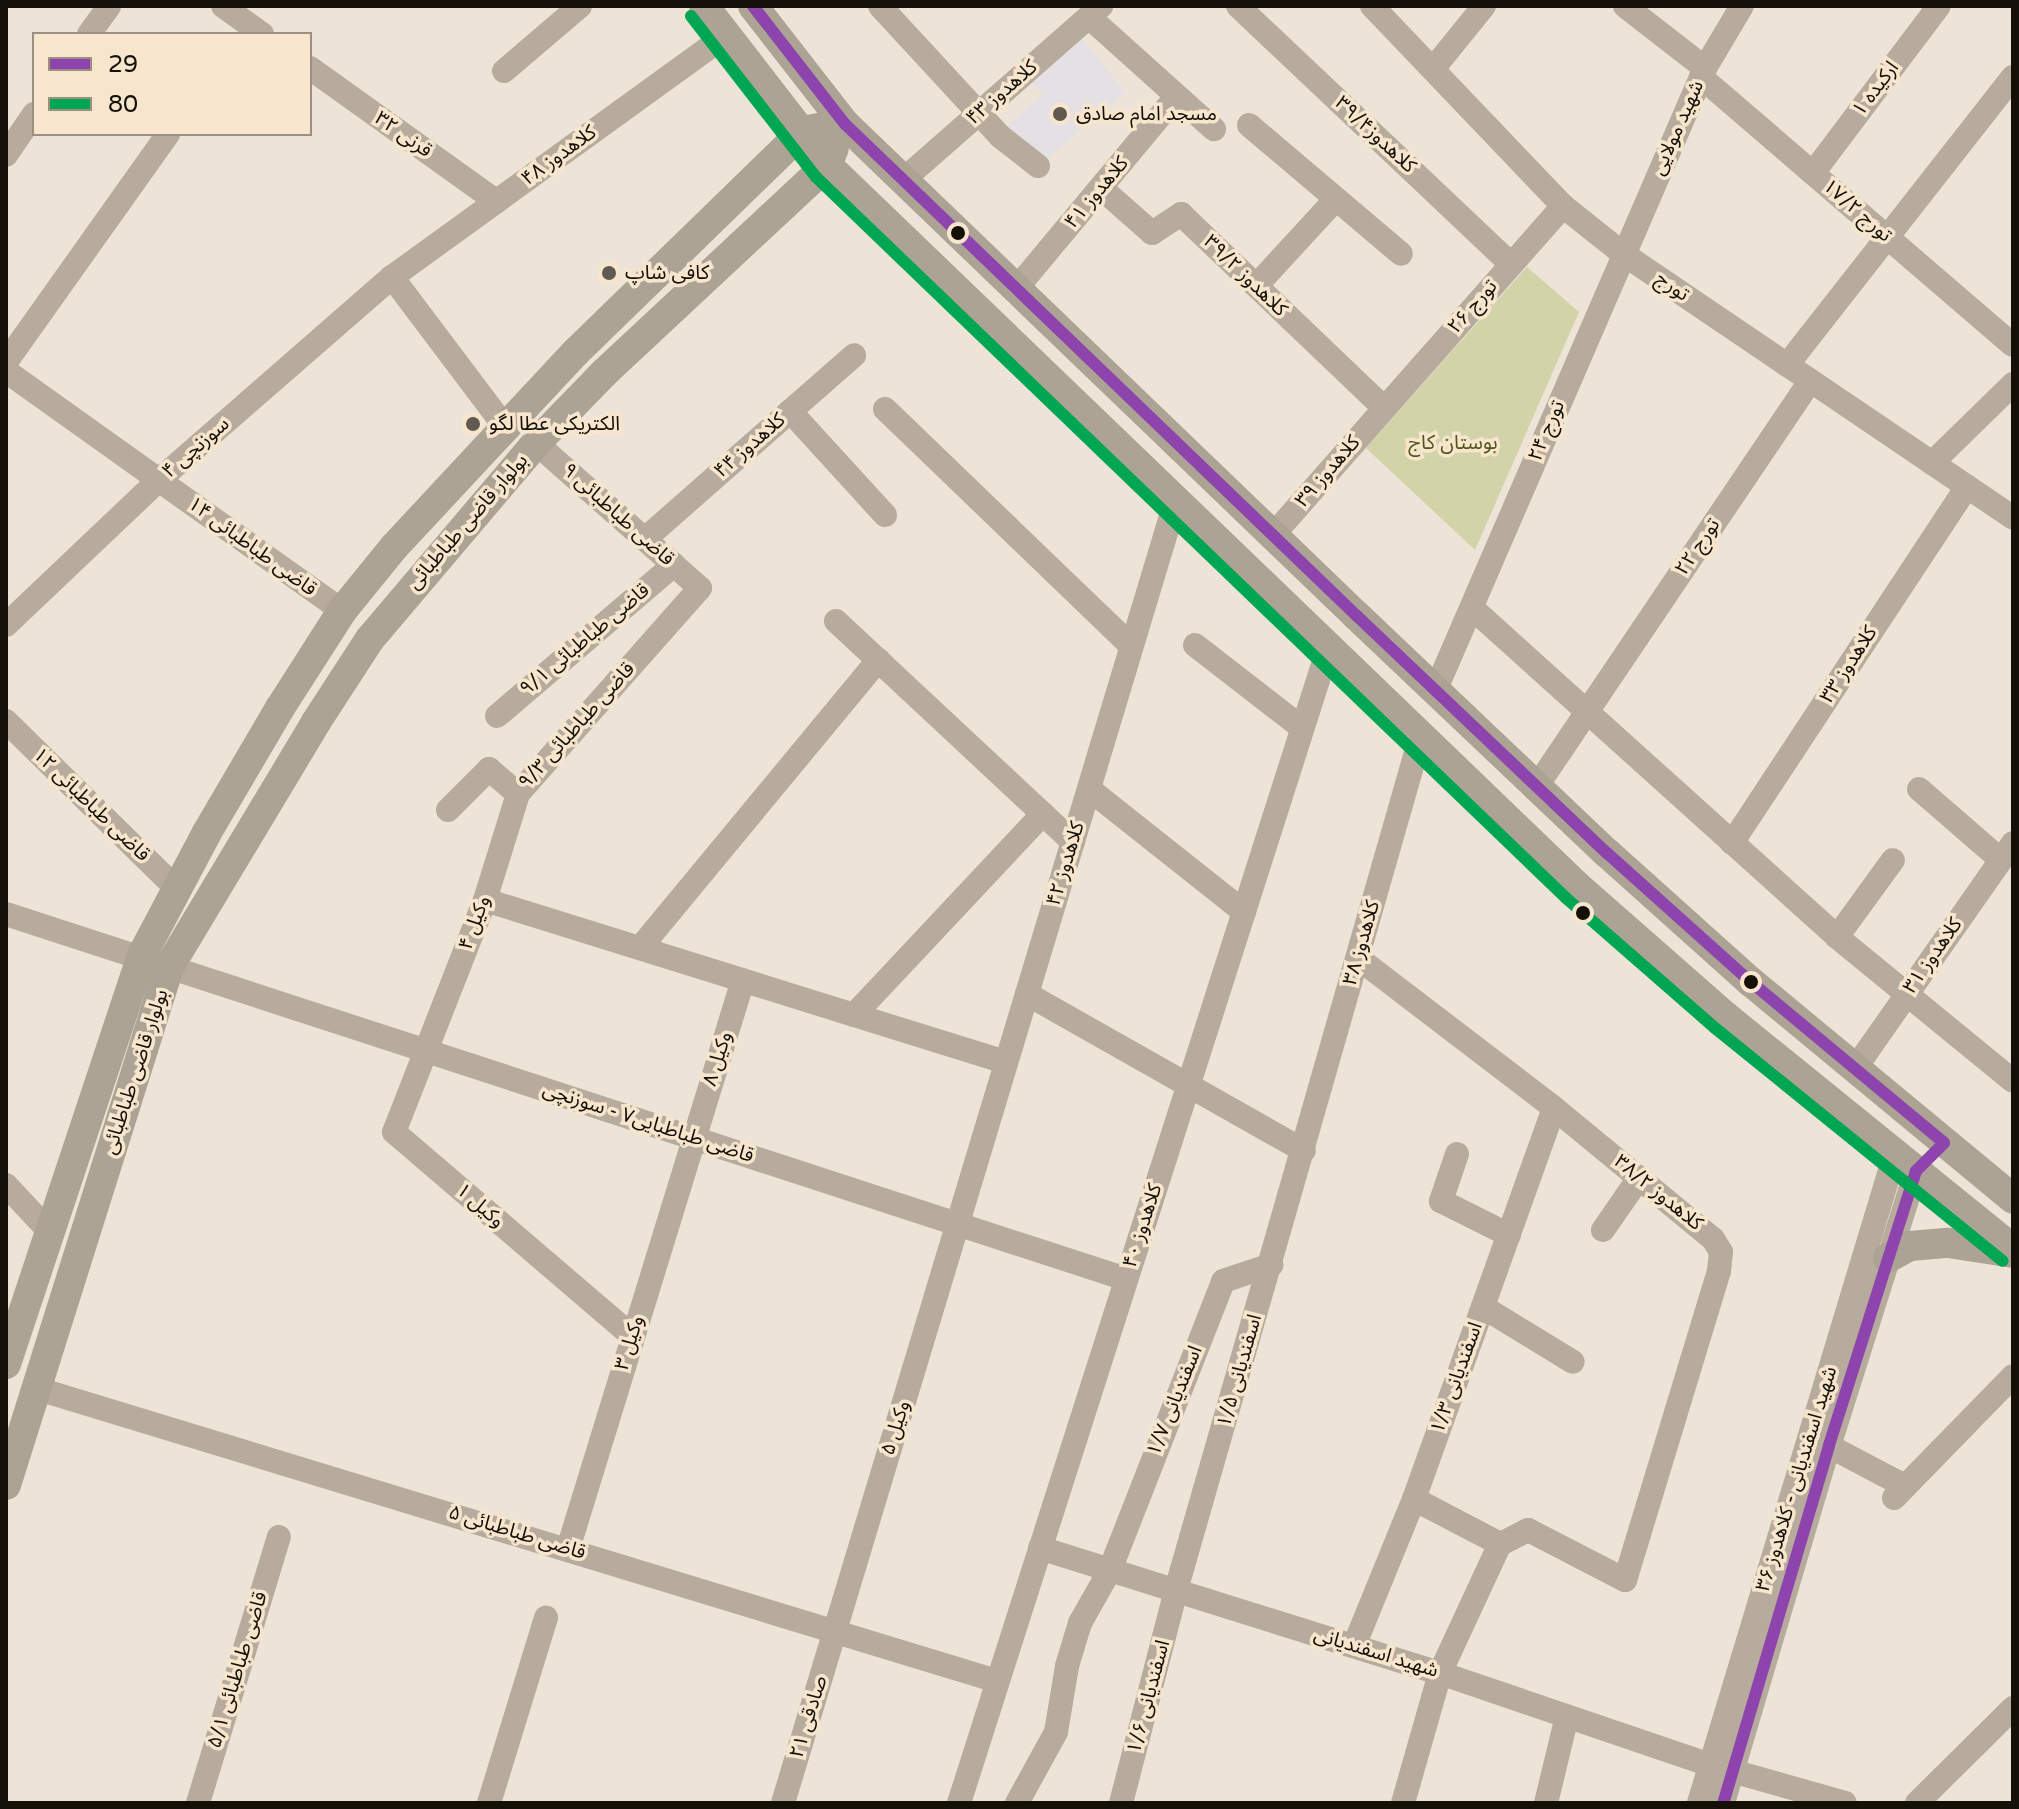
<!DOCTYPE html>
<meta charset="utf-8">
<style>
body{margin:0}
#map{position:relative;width:2019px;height:1809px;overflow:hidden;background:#ede4d7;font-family:"Varela Round","Noto Sans Arabic",sans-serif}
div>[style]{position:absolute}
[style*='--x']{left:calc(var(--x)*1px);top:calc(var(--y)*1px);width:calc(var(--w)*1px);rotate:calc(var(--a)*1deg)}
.green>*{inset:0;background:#d2d3a9}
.building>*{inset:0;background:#e5e0e3}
.minor>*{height:24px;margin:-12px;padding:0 12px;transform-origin:12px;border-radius:12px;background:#b6ab9c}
.major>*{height:30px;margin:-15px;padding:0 15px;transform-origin:15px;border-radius:15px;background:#ada394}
.bus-1>*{height:12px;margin:-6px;padding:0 6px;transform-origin:6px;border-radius:6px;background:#8e44ad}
.bus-2>*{height:12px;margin:-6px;padding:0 6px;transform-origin:6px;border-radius:6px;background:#00a651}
.dots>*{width:22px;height:22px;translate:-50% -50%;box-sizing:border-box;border:4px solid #f7e6cd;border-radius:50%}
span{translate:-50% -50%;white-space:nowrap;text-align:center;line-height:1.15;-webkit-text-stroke:7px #f7e6cd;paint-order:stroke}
.street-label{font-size:20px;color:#151007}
.poi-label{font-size:20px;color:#151007}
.left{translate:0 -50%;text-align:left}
.park-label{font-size:20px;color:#51571a}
.frame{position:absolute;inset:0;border:8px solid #151007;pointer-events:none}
.legend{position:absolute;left:32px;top:32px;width:280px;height:104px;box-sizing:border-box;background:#f7e6cd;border:2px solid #9d907e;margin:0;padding:10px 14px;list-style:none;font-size:24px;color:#151007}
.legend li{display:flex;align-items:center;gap:16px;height:40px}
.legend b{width:40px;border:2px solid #9d907e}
</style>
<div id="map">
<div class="green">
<i style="clip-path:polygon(1527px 267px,1579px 312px,1475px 550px,1366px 448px)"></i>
</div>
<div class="building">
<i style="clip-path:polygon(1075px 29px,1125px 93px,1038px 166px,997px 134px,1043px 95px,1023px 75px)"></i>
</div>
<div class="minor">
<i style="--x:223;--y:6;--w:48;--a:35.7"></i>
<i style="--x:880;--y:6;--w:178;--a:47.3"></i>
<i style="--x:1001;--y:137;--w:47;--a:38.1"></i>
<i style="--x:1238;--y:6;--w:376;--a:43.4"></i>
<i style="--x:1372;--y:6;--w:277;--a:46.3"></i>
<i style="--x:1563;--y:206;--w:75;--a:38.5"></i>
<i style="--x:1622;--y:253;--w:472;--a:34.1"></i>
<i style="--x:1625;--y:6;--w:101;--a:37.8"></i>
<i style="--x:1089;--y:17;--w:168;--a:41.9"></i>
<i style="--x:89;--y:34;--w:34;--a:-54"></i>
<i style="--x:310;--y:68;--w:229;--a:35.6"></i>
<i style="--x:1433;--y:69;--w:81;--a:-51"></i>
<i style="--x:504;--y:71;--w:100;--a:-40.5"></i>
<i style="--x:1701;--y:77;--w:411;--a:40.7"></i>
<i style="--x:1249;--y:125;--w:199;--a:40.3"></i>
<i style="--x:6;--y:155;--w:50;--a:-55.7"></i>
<i style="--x:1813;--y:173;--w:209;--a:-53"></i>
<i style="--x:903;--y:180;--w:264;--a:-41.3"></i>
<i style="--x:1101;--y:188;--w:68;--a:41.4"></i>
<i style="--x:1152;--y:233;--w:35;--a:-33"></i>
<i style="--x:1181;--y:214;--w:281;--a:43.7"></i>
<i style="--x:392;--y:277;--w:188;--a:53"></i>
<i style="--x:1256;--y:286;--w:118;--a:-47.4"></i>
<i style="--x:1016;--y:289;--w:251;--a:-50.2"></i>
<i style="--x:6;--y:362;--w:280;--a:-54.6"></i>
<i style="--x:1787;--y:365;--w:366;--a:-51.9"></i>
<i style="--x:6;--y:371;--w:413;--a:35.5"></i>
<i style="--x:885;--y:409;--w:340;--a:43.9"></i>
<i style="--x:790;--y:411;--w:141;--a:47.6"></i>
<i style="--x:536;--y:443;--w:219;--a:41.5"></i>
<i style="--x:700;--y:588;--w:275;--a:131.5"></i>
<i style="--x:518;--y:794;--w:111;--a:107.3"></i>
<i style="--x:485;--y:900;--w:249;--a:111.4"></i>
<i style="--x:394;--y:1132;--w:313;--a:40.6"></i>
<i style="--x:1932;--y:463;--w:113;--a:-44.3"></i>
<i style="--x:1273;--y:535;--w:439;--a:-48.6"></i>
<i style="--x:646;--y:538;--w:277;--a:-41.3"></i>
<i style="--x:1472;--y:608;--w:491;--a:42"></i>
<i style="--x:1837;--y:937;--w:227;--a:39.3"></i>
<i style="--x:836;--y:621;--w:324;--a:43"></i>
<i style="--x:6;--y:625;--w:211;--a:-43.5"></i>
<i style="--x:159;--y:480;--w:309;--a:-41.1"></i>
<i style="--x:392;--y:277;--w:412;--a:-35.9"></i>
<i style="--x:1195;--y:645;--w:135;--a:37.8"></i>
<i style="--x:1436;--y:689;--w:677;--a:-66.58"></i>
<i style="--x:1705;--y:68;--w:72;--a:-59.2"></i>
<i style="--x:497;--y:716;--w:233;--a:-40.5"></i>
<i style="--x:6;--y:721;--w:240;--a:44.5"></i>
<i style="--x:1537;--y:786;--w:488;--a:-56"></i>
<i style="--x:1089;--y:789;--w:198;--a:38.4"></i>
<i style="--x:1919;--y:789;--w:108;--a:40.9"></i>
<i style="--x:448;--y:810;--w:58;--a:-45"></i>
<i style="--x:489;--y:769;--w:38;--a:41"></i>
<i style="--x:1732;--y:843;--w:427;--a:-56.6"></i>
<i style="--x:485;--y:900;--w:545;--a:17.3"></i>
<i style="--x:6;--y:914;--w:1178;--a:18.05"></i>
<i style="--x:1837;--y:937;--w:95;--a:-54"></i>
<i style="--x:640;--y:948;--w:374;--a:-50.4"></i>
<i style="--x:1358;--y:958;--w:247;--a:37.4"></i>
<i style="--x:1554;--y:1108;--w:206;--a:39.5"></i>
<i style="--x:1713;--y:1239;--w:15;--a:58"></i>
<i style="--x:1721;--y:1252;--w:19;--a:96"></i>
<i style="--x:1719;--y:1271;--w:323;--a:106.9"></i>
<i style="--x:1625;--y:1580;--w:109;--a:-152.7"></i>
<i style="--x:1528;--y:1530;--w:31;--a:153"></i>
<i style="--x:1027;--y:994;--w:318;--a:29.5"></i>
<i style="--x:854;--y:1015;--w:276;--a:-46.8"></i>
<i style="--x:1854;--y:1070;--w:277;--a:-55"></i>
<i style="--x:1457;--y:1154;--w:50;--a:108.8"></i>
<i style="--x:1441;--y:1201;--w:76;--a:26.6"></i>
<i style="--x:6;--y:1185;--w:63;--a:46.9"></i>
<i style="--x:1603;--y:1230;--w:63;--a:-55.3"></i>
<i style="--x:1483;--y:1307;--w:105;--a:31.4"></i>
<i style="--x:35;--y:1388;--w:1006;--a:16.94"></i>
<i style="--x:1829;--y:1446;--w:86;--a:27.8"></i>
<i style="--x:1894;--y:1498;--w:170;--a:-45.7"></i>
<i style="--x:1414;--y:1499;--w:97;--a:27.6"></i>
<i style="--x:1040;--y:1548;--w:419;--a:17.4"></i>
<i style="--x:1440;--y:1673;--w:286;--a:18.8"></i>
<i style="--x:1711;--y:1765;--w:139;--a:15.8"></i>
<i style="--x:568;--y:1549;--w:595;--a:-72.9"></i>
<i style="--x:1354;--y:1646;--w:159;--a:-67.8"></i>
<i style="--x:1414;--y:1499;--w:415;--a:-70.3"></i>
<i style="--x:198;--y:1803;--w:278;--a:-73.1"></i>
<i style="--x:489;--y:1803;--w:194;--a:-72.9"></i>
<i style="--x:783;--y:1803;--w:1358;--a:-73.22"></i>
<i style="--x:959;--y:1803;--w:1212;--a:-72.27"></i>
<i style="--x:1017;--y:1803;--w:81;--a:-61.2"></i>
<i style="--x:1056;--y:1732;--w:67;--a:-80.5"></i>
<i style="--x:1067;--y:1666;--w:45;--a:-73.2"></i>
<i style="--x:1080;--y:1623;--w:61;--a:-60.5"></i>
<i style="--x:1110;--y:1570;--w:310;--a:-68.6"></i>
<i style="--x:1223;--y:1281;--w:51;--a:-18.4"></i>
<i style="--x:1121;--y:1803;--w:220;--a:-75.5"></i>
<i style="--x:1176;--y:1590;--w:889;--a:-74.01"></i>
<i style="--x:1403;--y:1803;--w:135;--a:-74.1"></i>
<i style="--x:1440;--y:1673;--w:142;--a:-65.1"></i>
<i style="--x:1546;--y:1803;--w:89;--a:-76.4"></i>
<i style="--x:1699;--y:1803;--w:678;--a:-73.2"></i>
<i style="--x:1723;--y:1803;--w:372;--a:-73.5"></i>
<i style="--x:1829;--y:1446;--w:288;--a:-72.4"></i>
<i style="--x:1917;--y:1803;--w:135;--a:-44.7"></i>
</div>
<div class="major">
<i style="--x:704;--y:6;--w:201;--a:52.3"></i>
<i style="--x:827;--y:165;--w:1040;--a:43.87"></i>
<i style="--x:1577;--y:886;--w:197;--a:41.3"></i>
<i style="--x:1725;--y:1016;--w:370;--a:39"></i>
<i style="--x:753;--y:6;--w:150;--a:52.1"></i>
<i style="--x:845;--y:124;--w:710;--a:43.86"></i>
<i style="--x:1357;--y:616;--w:344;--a:43.5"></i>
<i style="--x:1607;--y:853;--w:193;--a:41.9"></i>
<i style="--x:1751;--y:982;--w:340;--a:39.6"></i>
<i style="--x:1888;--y:1258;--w:25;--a:-29"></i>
<i style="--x:1910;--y:1246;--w:38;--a:-5"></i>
<i style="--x:1948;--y:1243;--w:66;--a:8.7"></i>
<i style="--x:6;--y:1364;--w:429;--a:-71.6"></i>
<i style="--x:141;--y:957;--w:139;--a:-62.1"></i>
<i style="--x:206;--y:834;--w:146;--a:-59.6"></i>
<i style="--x:280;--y:708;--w:115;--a:-57.4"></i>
<i style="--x:342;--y:611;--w:82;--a:-50.9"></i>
<i style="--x:394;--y:547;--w:267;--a:-47"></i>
<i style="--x:576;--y:352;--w:317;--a:-44.2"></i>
<i style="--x:803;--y:131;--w:20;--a:-11"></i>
<i style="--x:6;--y:1485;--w:543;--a:-72.53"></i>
<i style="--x:169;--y:967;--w:286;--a:-59"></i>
<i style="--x:316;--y:722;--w:99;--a:-57"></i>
<i style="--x:370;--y:639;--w:257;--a:-49.7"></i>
<i style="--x:536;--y:443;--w:98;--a:-45.8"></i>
<i style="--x:604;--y:373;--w:305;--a:-43"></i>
<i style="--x:827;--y:165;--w:18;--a:-68"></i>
</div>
<div class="bus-1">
<i style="--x:753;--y:6;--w:150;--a:52.1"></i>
<i style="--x:845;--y:124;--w:710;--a:43.86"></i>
<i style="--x:1357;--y:616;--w:344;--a:43.5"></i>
<i style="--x:1607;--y:853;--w:193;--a:41.9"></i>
<i style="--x:1751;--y:982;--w:251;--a:39.8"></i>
<i style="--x:1944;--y:1143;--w:40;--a:135"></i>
<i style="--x:1916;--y:1171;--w:288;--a:107.6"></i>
<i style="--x:1829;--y:1446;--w:372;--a:106.5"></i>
</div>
<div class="bus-2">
<i style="--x:691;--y:16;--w:204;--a:52.2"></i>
<i style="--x:816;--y:177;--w:1040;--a:43.87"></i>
<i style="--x:1566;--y:898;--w:198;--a:41.1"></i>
<i style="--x:1715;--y:1028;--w:370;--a:39"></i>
</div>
<div class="dots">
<i style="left:1060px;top:114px;background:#615a50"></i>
<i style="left:958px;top:233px;background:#151007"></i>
<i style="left:609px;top:273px;background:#615a50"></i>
<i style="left:473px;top:424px;background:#615a50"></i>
<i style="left:1583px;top:913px;background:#151007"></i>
<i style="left:1751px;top:982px;background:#151007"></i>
</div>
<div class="street-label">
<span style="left:1876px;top:89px;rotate:-53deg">ارکیده ۱</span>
<span style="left:1002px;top:93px;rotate:-41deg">کلاهدوز ۴۳</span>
<span style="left:1678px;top:128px;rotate:-66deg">شهید مولایی</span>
<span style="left:403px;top:135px;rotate:35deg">قرنی ۳۲</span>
<span style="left:1375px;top:135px;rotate:43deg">کلاهدوز۳۹/۴</span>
<span style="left:559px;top:156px;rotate:-36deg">کلاهدوز ۴۸</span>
<span style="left:1097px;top:193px;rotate:-50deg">کلاهدوز ۴۱</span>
<span style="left:1857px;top:211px;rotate:41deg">تورج ۱۷/۲</span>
<span style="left:1245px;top:276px;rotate:44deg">کلاهدوز ۳۹/۲</span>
<span style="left:1672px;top:287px;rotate:34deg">تورج</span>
<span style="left:1473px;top:307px;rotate:-49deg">تورج ۲۶</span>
<span style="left:1547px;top:431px;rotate:-67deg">تورج ۲۴</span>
<span style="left:750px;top:446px;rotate:-41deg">کلاهدوز ۴۴</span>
<span style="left:196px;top:448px;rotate:-41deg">سوزنچی ۴</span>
<span style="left:1328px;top:472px;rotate:-49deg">کلاهدوز ۳۹</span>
<span style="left:618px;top:515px;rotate:42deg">قاضی طباطبائی ۹</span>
<span style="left:468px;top:522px;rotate:-49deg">بولوار قاضی طباطبائی</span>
<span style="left:252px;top:547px;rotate:36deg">قاضی طباطبائی ۱۴</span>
<span style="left:1698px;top:547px;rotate:-56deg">تورج ۲۲</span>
<span style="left:585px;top:640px;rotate:-40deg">قاضی طباطبائی ۹/۱</span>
<span style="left:1849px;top:665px;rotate:-57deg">کلاهدوز ۳۳</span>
<span style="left:577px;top:726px;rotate:-48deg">قاضی طباطبائی ۹/۳</span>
<span style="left:91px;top:805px;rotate:44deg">قاضی طباطبائی ۱۲</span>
<span style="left:1066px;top:864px;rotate:-73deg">کلاهدوز ۴۲</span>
<span style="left:475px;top:923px;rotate:-70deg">وکيل ۴</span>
<span style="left:1362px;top:943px;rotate:-74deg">کلاهدوز ۳۸</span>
<span style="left:1933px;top:956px;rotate:-55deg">کلاهدوز ۳۱</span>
<span style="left:718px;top:1059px;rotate:-73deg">وکيل ۸</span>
<span style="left:136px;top:1072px;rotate:-72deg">بولوار قاضی طباطبائی</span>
<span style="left:648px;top:1123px;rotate:18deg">قاضی طباطبایی۷ - سوزنچی</span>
<span style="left:1658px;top:1193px;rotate:39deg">کلاهدوز ۳۸/۲</span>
<span style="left:480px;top:1206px;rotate:41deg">وکيل ۱</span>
<span style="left:1143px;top:1226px;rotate:-72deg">کلاهدوز ۴۰</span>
<span style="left:630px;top:1343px;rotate:-73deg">وکيل ۳</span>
<span style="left:1240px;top:1371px;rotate:-74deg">اسفندیانی ۱/۵</span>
<span style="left:1457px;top:1378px;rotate:-70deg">اسفندیانی ۱/۳</span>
<span style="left:1175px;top:1401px;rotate:-68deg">۱/۷ اسفندیانی</span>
<span style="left:896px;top:1428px;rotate:-73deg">وکيل ۵</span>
<span style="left:1797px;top:1479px;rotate:-73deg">شهید اسفندیانی - کلاهدوز ۳۶</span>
<span style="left:517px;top:1533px;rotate:17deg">قاضی طباطبائی ۵</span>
<span style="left:1376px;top:1653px;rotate:17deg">شهید اسفندیانی</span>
<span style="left:238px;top:1670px;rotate:-73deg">قاضی طباطبائی ۵/۱</span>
<span style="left:1149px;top:1697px;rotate:-75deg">اسفندیانی ۱/۶</span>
<span style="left:809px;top:1717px;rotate:-73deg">صادقی ۲۱</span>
</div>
<div class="poi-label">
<span class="left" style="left:1076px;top:114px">مسجد امام صادق</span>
<span class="left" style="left:625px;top:273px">کافی شاپ</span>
<span class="left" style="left:489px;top:424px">الکتریکی عطا لگو</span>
</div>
<div class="park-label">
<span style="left:1453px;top:443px">بوستان کاج</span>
</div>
<div class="frame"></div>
<ul class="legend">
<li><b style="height:10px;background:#8e44ad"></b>29</li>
<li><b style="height:10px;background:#00a651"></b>80</li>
</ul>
</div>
